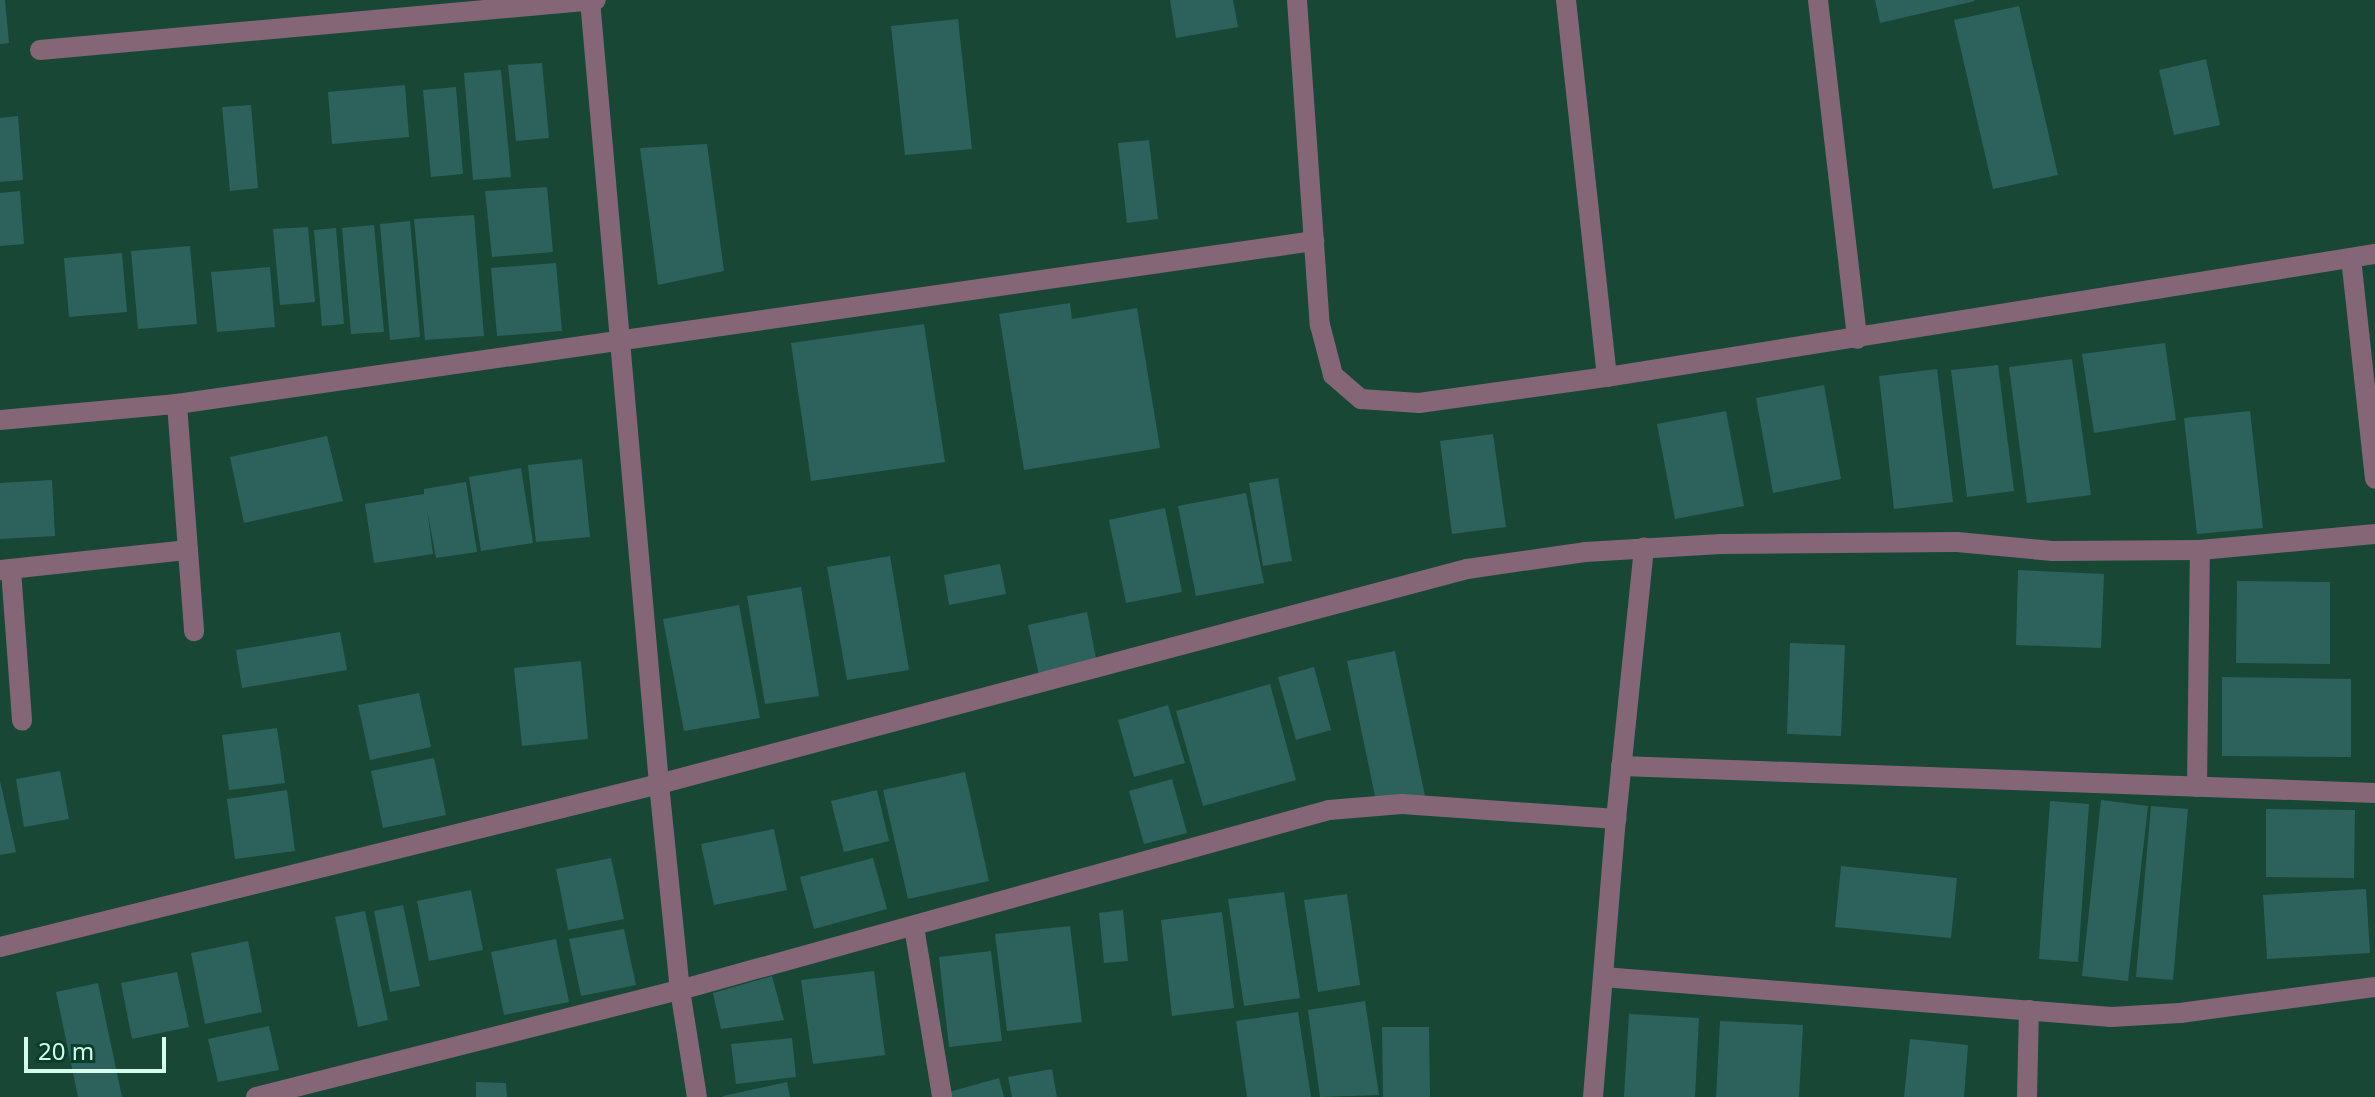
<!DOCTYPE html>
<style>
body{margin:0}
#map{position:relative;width:2375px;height:1097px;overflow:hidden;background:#184736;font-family:"Noto Sans",sans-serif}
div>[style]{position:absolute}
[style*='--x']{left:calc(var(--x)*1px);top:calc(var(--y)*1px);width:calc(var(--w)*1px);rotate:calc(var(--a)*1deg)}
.building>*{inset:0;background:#2d615b}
.lane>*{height:20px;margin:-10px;padding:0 10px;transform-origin:10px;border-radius:10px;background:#846676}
.street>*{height:20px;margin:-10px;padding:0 10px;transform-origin:10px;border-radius:10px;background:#846676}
span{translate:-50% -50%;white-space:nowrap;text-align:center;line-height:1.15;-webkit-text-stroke:6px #0b3d2c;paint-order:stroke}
.scale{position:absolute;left:24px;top:1037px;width:142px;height:36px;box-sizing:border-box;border:4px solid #d4feeb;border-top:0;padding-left:10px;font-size:24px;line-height:28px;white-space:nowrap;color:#d4feeb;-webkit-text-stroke:6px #0b3d2c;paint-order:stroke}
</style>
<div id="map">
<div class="building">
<i style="clip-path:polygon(0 0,5px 0,9px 43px,0 44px)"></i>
<i style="clip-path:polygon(1170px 0,1233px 0,1238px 27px,1176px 38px)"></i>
<i style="clip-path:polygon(1875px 0,1974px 0,1975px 1px,1880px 23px)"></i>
<i style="clip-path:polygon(2019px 6px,2058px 175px,1993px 189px,1954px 20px)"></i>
<i style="clip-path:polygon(958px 19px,972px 149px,905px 155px,891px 26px)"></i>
<i style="clip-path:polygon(2206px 59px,2220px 125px,2174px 135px,2159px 70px)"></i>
<i style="clip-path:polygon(542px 63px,549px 138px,516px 141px,508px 65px)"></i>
<i style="clip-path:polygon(501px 70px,511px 177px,473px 180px,464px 73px)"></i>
<i style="clip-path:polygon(405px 85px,409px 137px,332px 144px,328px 92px)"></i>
<i style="clip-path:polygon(456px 87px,463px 174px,431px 177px,423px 90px)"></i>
<i style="clip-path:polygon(251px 105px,258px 188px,230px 191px,222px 107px)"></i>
<i style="clip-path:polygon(18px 116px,23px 180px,0 182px,0 118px)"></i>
<i style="clip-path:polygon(1149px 140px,1158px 219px,1127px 223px,1118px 143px)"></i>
<i style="clip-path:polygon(707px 144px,724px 271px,658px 285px,640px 148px)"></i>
<i style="clip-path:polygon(547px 187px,553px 252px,492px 257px,485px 191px)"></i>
<i style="clip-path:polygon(20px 191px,24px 244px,0 246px,0 193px)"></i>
<i style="clip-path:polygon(474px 215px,484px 336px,425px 340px,414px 219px)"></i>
<i style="clip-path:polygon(410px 221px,420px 337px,390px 340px,380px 224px)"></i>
<i style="clip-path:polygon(374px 225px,384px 332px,351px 334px,342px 228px)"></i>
<i style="clip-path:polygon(308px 227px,315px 302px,280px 305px,273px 229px)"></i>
<i style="clip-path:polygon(336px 228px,344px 324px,322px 326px,314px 230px)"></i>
<i style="clip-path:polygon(190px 246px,197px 324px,138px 329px,131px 251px)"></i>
<i style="clip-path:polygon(122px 253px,127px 312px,69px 317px,64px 258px)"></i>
<i style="clip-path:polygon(556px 263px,562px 331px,497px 336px,491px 268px)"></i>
<i style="clip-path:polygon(270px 267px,275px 327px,217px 332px,211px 272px)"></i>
<i style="clip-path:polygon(1070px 303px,1072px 319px,1137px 308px,1160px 448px,1024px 470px,999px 314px)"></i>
<i style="clip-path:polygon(924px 324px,945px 462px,811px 481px,791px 343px)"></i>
<i style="clip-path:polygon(2165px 343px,2176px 420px,2094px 433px,2082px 354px)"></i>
<i style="clip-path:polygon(2072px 359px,2091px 495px,2027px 503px,2009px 367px)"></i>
<i style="clip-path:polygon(1998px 365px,2014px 491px,1967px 497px,1951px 370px)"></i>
<i style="clip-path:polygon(1937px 369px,1953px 502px,1894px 509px,1879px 376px)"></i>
<i style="clip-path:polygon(1824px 385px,1841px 479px,1773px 493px,1756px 398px)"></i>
<i style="clip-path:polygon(1726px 411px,1744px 506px,1675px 519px,1657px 424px)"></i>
<i style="clip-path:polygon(2250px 411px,2263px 528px,2197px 534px,2184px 418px)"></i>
<i style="clip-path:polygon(1493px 434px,1506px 527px,1452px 534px,1440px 441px)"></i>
<i style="clip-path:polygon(327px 436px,343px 501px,244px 523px,230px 457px)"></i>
<i style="clip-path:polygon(582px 459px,590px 537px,536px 542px,528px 465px)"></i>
<i style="clip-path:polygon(521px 468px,533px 543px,481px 551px,469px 477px)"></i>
<i style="clip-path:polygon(1278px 478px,1292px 561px,1263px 566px,1249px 483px)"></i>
<i style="clip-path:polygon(52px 480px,55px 536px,0 539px,0 483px)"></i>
<i style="clip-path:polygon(466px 482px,477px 552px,436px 558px,427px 509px,433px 554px,374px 563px,365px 504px,424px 494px,424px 489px)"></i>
<i style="clip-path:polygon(1246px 493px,1264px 583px,1196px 596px,1178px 506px)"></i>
<i style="clip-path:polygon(1165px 508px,1182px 592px,1126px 603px,1109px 520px)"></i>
<i style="clip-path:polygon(890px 556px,909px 670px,847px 680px,827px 567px)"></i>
<i style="clip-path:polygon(1000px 564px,1006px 594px,949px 605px,944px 575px)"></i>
<i style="clip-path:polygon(2018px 570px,2104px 574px,2101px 648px,2016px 645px)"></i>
<i style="clip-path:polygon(2237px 581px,2330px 582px,2330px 664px,2236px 663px)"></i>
<i style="clip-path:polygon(801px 587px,819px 696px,765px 704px,747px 596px)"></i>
<i style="clip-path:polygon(739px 605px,760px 718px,684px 731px,663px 619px)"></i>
<i style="clip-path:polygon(1087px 612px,1098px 669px,1040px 680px,1028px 625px)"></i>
<i style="clip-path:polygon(340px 632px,347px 670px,242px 688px,236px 650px)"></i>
<i style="clip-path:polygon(1790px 643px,1845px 645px,1841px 736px,1787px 734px)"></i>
<i style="clip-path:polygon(1395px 651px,1425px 796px,1377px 806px,1347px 661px)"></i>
<i style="clip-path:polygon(581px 661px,588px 739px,522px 746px,514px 668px)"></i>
<i style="clip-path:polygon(1314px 667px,1331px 730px,1296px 740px,1278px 677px)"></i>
<i style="clip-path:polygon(2222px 677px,2351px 679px,2351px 757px,2222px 756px)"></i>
<i style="clip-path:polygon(1270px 684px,1296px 780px,1203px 806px,1176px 711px)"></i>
<i style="clip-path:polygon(419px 693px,431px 747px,370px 760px,358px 705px)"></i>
<i style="clip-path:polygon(1168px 705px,1185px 763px,1134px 777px,1118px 720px)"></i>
<i style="clip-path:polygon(277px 728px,285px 783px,229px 790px,222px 735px)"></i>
<i style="clip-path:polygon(434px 758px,446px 815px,383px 828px,371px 771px)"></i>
<i style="clip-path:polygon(60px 771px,69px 819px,24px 827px,16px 779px)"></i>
<i style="clip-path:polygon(965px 772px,989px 881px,908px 899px,883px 790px)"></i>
<i style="clip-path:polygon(1172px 779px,1187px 833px,1144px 844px,1129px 791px)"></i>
<i style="clip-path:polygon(0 781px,16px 852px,0 855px)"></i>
<i style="clip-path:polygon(287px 790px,295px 851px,235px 859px,227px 799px)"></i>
<i style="clip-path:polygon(877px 790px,889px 841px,844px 852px,831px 801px)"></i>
<i style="clip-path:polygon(2101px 800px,2148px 806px,2128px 981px,2082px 976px)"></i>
<i style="clip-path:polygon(2050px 801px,2089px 804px,2078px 962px,2039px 959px)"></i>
<i style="clip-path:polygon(2151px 806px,2188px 809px,2173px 980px,2136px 977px)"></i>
<i style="clip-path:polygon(2266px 809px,2355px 810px,2354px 878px,2266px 877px)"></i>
<i style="clip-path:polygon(774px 829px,787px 890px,714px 905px,701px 844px)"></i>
<i style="clip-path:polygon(611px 858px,624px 919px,568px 930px,556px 869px)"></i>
<i style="clip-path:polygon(873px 858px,887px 909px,814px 929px,800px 877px)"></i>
<i style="clip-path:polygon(1841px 866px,1957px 878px,1951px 938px,1835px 927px)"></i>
<i style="clip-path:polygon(2366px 889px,2370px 953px,2267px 959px,2263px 895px)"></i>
<i style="clip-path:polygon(471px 890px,483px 950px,429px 961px,417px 901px)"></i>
<i style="clip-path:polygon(1284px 892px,1300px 998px,1244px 1006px,1228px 899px)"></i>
<i style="clip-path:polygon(1347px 894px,1360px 985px,1318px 992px,1304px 900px)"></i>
<i style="clip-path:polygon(403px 905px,420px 986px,390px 992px,374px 911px)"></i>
<i style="clip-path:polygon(1123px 910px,1128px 961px,1104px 963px,1099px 913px)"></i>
<i style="clip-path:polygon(365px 911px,388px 1020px,358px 1027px,335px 917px)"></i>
<i style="clip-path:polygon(1222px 912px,1234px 1008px,1172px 1016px,1161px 920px)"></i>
<i style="clip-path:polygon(1070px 926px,1082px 1022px,1007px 1031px,995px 934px)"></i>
<i style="clip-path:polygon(624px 929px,636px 985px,581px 996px,569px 939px)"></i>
<i style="clip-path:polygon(556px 939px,569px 1002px,504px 1015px,491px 952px)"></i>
<i style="clip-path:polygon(248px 941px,262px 1012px,205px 1024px,191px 953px)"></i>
<i style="clip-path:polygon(991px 951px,1002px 1041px,949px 1047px,939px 957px)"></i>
<i style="clip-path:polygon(874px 971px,885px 1055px,813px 1064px,801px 980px)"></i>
<i style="clip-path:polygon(177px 972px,189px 1027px,132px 1039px,121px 983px)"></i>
<i style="clip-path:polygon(772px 976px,784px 1020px,721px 1029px,713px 993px)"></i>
<i style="clip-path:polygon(98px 983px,122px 1097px,78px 1097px,56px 992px)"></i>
<i style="clip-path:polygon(1365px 1001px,1379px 1095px,1320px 1097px,1308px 1010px)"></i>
<i style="clip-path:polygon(1298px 1012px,1311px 1097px,1247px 1097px,1236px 1021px)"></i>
<i style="clip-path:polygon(1629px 1014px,1699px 1018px,1695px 1097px,1624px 1097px)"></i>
<i style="clip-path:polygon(1720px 1021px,1803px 1025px,1799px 1097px,1716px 1097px)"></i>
<i style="clip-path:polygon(269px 1026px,279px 1070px,218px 1082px,208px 1039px)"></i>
<i style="clip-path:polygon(1382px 1027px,1429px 1027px,1430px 1097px,1383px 1097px)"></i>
<i style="clip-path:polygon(792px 1038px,796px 1077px,736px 1084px,731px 1044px)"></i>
<i style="clip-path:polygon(1910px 1039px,1968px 1045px,1964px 1097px,1904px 1097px)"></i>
<i style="clip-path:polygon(1052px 1069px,1057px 1097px,1012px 1097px,1008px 1077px)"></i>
<i style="clip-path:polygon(999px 1078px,1004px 1097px,951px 1097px,949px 1092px)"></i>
<i style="clip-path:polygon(476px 1082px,506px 1083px,507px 1097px,476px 1097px)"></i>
<i style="clip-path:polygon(787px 1082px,790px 1097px,723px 1097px,723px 1096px)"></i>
</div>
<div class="lane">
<i style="--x:1297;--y:0;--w:326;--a:86"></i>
<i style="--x:1320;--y:325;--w:52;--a:75.4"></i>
<i style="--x:1333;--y:375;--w:37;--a:41"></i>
<i style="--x:1361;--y:399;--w:58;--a:3.9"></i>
<i style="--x:1419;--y:403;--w:190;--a:-7.9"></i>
<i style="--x:1607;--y:377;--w:778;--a:-9.1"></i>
<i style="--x:1566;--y:0;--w:379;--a:83.8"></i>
<i style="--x:1818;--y:0;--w:341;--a:83.4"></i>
</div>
<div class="street">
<i style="--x:590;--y:0;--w:787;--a:84.97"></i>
<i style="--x:659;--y:784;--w:207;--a:84.2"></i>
<i style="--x:680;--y:990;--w:108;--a:81"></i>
<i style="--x:40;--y:50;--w:558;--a:-5.14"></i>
<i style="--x:2351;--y:258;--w:222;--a:83.8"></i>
<i style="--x:177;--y:404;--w:228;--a:85.7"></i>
<i style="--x:0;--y:420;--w:178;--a:-5.2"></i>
<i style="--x:177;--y:404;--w:1149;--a:-8.16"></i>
<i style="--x:0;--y:570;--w:189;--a:-6.1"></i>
<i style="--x:11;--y:570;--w:151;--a:85.8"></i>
<i style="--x:1621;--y:766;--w:754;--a:2.05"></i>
<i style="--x:2197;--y:787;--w:237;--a:-89.3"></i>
<i style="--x:914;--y:927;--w:172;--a:80.6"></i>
<i style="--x:0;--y:947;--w:679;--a:-13.89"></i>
<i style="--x:659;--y:784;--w:836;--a:-14.9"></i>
<i style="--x:1467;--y:569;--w:119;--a:-8.2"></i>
<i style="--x:1585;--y:552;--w:136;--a:-3.4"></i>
<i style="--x:1721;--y:544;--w:236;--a:-0.5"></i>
<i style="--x:1957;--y:542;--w:96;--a:5.4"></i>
<i style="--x:2053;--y:551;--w:147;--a:-0.4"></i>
<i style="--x:2200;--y:550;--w:176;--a:-5.2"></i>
<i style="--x:1603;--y:977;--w:510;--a:4.5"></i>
<i style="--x:2111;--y:1017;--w:69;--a:-3.3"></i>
<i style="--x:2180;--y:1013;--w:197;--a:-7.6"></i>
<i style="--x:256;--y:1097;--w:437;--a:-14.2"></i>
<i style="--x:680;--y:990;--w:673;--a:-15.5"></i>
<i style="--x:1329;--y:810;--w:73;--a:-4.7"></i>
<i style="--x:1402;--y:804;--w:215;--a:4"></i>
<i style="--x:1593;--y:1097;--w:279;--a:-85.3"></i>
<i style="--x:1616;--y:819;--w:273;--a:-84.1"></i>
<i style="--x:2027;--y:1097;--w:87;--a:-88.7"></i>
</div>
<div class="scale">20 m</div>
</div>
